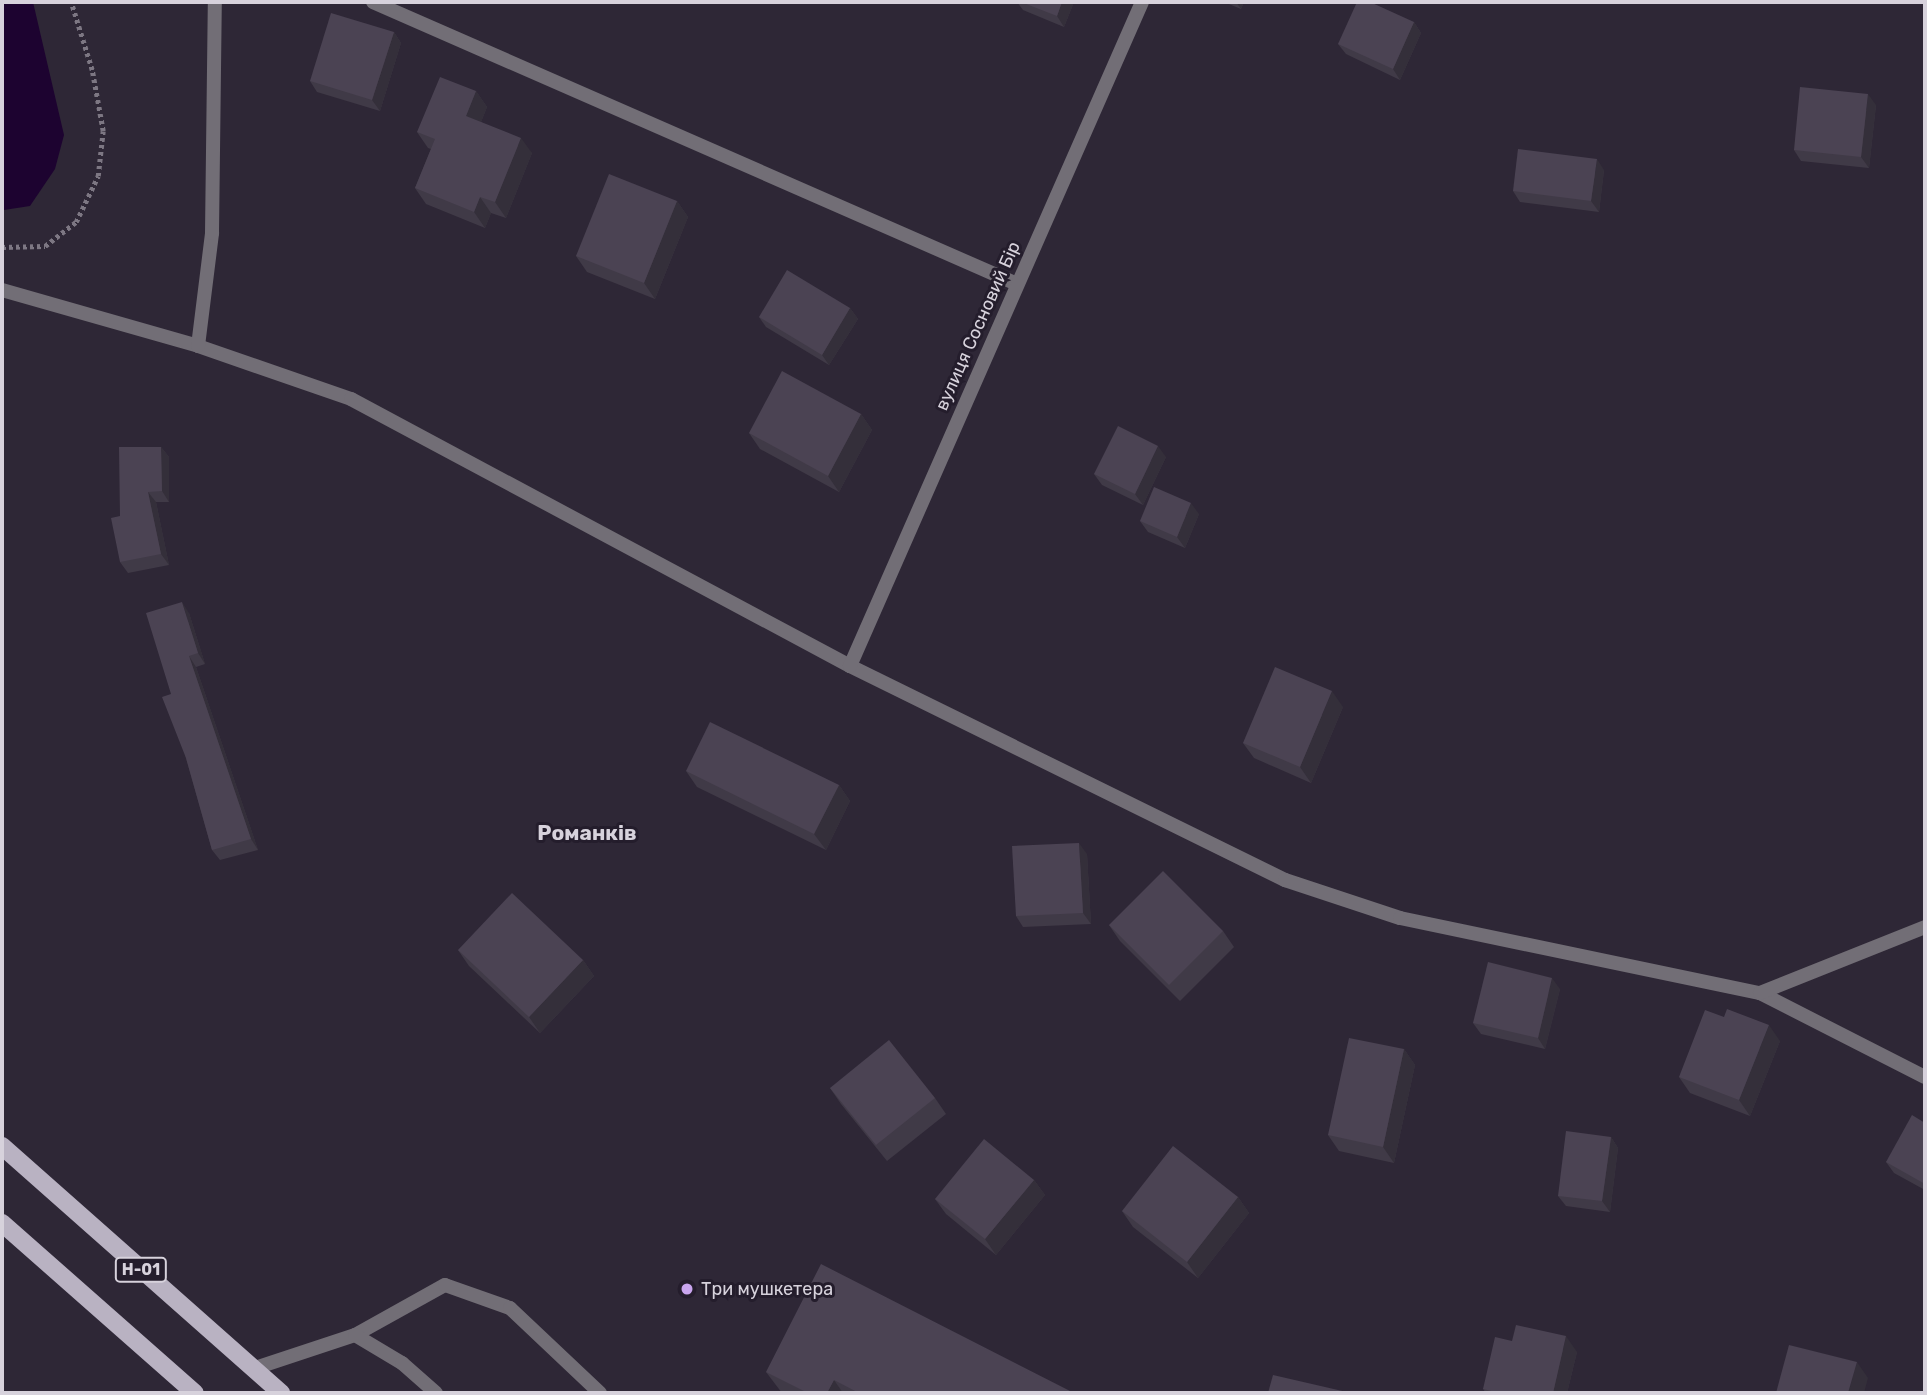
<!DOCTYPE html>
<meta charset="utf-8">
<style>
body{margin:0}
#map{position:relative;width:1927px;height:1395px;overflow:hidden;background:#2e2736;font-family:Rubik,sans-serif}
div>[style]{position:absolute}
[style*='--x']{left:calc(var(--x)*1px);top:calc(var(--y)*1px);width:calc(var(--w)*1px);rotate:calc(var(--a)*1deg)}
.water>*{inset:0;background:#1d0330}
.path>*{height:4.5px;margin-top:-2.25px;transform-origin:0;background:repeating-linear-gradient(90deg,#7d7783 0 3.5px,transparent 0 7px)}
.service>*{height:14px;margin:-7px;padding:0 7px;transform-origin:7px;border-radius:7px;background:#726e76}
.minor>*{height:14px;margin:-7px;padding:0 7px;transform-origin:7px;border-radius:7px;background:#726e76}
.primary>*{height:18px;margin:-9px;padding:0 9px;transform-origin:9px;border-radius:9px;background:#b9b2c2}
.wall>*{inset:0;background:#403a47}
.shaded-wall>*{inset:0;background:#342f3a}
.building>*{inset:0;background:#4b4353}
.dots>*{width:19px;height:19px;translate:-50% -50%;box-sizing:border-box;border:4px solid #241d2c;border-radius:50%}
span{translate:-50% -50%;white-space:nowrap;text-align:center;line-height:1.15;-webkit-text-stroke:6px #241d2c;paint-order:stroke}
.shield-label span{padding:2px 5px;background:#241d2c;border:2px solid;border-radius:5px;-webkit-text-stroke-width:0}
.shield-label{font-size:16px;color:#d7d2dc;font-weight:700}
.street-label{font-size:18px;color:#d7d2dc}
.poi-label{font-size:18px;color:#d7d2dc}
.left{translate:0 -50%;text-align:left}
.quarter-label{font-size:21px;color:#d7d2dc;font-weight:700}
.frame{position:absolute;inset:0;border:4px solid #d7d2dc;pointer-events:none}
</style>
<div id="map">
<div class="water">
<i style="clip-path:polygon(2px 2px,33px 2px,64px 135px,55px 169px,30px 206px,4px 210px)"></i>
</div>
<div class="path">
<i style="--x:2;--y:247;--w:43;--a:-1.3"></i>
<i style="--x:45;--y:246;--w:39;--a:-38"></i>
<i style="--x:76;--y:222;--w:51;--a:-64.4"></i>
<i style="--x:98;--y:176;--w:45;--a:-83.7"></i>
<i style="--x:103;--y:131;--w:62;--a:-100.2"></i>
<i style="--x:92;--y:70;--w:71;--a:-107.2"></i>
</div>
<div class="service">
<i style="--x:355;--y:1335;--w:103;--a:-29.1"></i>
<i style="--x:445;--y:1285;--w:69;--a:19.5"></i>
<i style="--x:510;--y:1308;--w:124;--a:43.4"></i>
<i style="--x:252;--y:1369;--w:108;--a:-18.3"></i>
<i style="--x:355;--y:1335;--w:55;--a:30.8"></i>
<i style="--x:402;--y:1363;--w:45;--a:41.4"></i>
</div>
<div class="minor">
<i style="--x:373;--y:2;--w:703;--a:23.65"></i>
<i style="--x:2;--y:290;--w:204;--a:15.9"></i>
<i style="--x:198;--y:346;--w:162;--a:19.1"></i>
<i style="--x:351;--y:399;--w:566;--a:28.15"></i>
<i style="--x:850;--y:666;--w:485;--a:26.2"></i>
<i style="--x:1285;--y:880;--w:121;--a:18.3"></i>
<i style="--x:1400;--y:918;--w:368;--a:11.8"></i>
<i style="--x:1760;--y:993;--w:185;--a:27"></i>
<i style="--x:198;--y:346;--w:114;--a:-82.9"></i>
<i style="--x:212;--y:233;--w:231;--a:-89.3"></i>
<i style="--x:850;--y:666;--w:725;--a:-66.26"></i>
<i style="--x:1760;--y:993;--w:178;--a:-21.8"></i>
</div>
<div class="primary">
<i style="--x:2;--y:1146;--w:373;--a:41.5"></i>
<i style="--x:2;--y:1223;--w:257;--a:41.4"></i>
</div>
<div class="wall">
<i style="clip-path:polygon(1017px 2px,1074px 2px,1064px 27px,1023px 10px)"></i>
<i style="clip-path:polygon(1224px 2px,1244px 2px,1241px 9px)"></i>
<i style="clip-path:polygon(1414px 22px,1421px 33px,1400px 80px,1346px 54px,1338px 44px)"></i>
<i style="clip-path:polygon(394px 32px,401px 43px,380px 111px,317px 92px,310px 81px)"></i>
<i style="clip-path:polygon(476px 91px,487px 107px,481px 122px,532px 153px,506px 218px,491px 213px,485px 228px,426px 204px,415px 188px,431px 149px,428px 148px,417px 132px)"></i>
<i style="clip-path:polygon(1876px 105px,1869px 168px,1801px 161px,1794px 150px)"></i>
<i style="clip-path:polygon(1604px 170px,1599px 212px,1520px 202px,1513px 191px)"></i>
<i style="clip-path:polygon(677px 201px,688px 217px,655px 299px,587px 272px,576px 256px)"></i>
<i style="clip-path:polygon(850px 308px,858px 319px,829px 365px,766px 327px,759px 317px)"></i>
<i style="clip-path:polygon(861px 414px,872px 430px,839px 492px,760px 449px,749px 433px)"></i>
<i style="clip-path:polygon(161px 447px,169px 457px,169px 502px,156px 502px,169px 565px,128px 573px,120px 562px,120px 516px)"></i>
<i style="clip-path:polygon(1166px 457px,1143px 505px,1102px 485px,1094px 474px)"></i>
<i style="clip-path:polygon(1199px 514px,1185px 548px,1148px 532px,1140px 521px)"></i>
<i style="clip-path:polygon(189px 613px,205px 664px,196px 667px,258px 850px,220px 860px,212px 850px,186px 758px,171px 694px)"></i>
<i style="clip-path:polygon(1343px 707px,1311px 783px,1254px 758px,1243px 743px)"></i>
<i style="clip-path:polygon(686px 771px,839px 785px,850px 801px,826px 850px,697px 787px)"></i>
<i style="clip-path:polygon(1087px 854px,1091px 924px,1023px 927px,1016px 916px)"></i>
<i style="clip-path:polygon(1109px 925px,1223px 931px,1234px 947px,1180px 1001px,1120px 941px)"></i>
<i style="clip-path:polygon(458px 950px,583px 960px,594px 976px,540px 1033px,469px 966px)"></i>
<i style="clip-path:polygon(1560px 989px,1545px 1049px,1481px 1034px,1473px 1023px)"></i>
<i style="clip-path:polygon(1780px 1041px,1750px 1116px,1690px 1093px,1679px 1077px)"></i>
<i style="clip-path:polygon(1404px 1049px,1415px 1065px,1394px 1163px,1339px 1151px,1328px 1135px)"></i>
<i style="clip-path:polygon(830px 1088px,935px 1098px,946px 1114px,887px 1161px,841px 1104px)"></i>
<i style="clip-path:polygon(1925px 1123px,1925px 1190px,1894px 1173px,1886px 1162px)"></i>
<i style="clip-path:polygon(1611px 1137px,1618px 1148px,1610px 1212px,1566px 1206px,1558px 1196px)"></i>
<i style="clip-path:polygon(1034px 1180px,1045px 1195px,996px 1255px,946px 1214px,935px 1199px)"></i>
<i style="clip-path:polygon(1238px 1197px,1249px 1213px,1198px 1278px,1133px 1227px,1122px 1211px)"></i>
<i style="clip-path:polygon(1512px 1341px,1577px 1352px,1567px 1393px,1486px 1393px,1483px 1389px)"></i>
<i style="clip-path:polygon(766px 1372px,1074px 1393px,782px 1393px)"></i>
</div>
<div class="shaded-wall">
<i style="clip-path:polygon(1062px 2px,1074px 2px,1064px 27px,1057px 16px)"></i>
<i style="clip-path:polygon(1236px 2px,1244px 2px,1241px 9px)"></i>
<i style="clip-path:polygon(1414px 22px,1421px 33px,1400px 80px,1393px 69px)"></i>
<i style="clip-path:polygon(394px 32px,401px 43px,380px 111px,372px 100px)"></i>
<i style="clip-path:polygon(476px 91px,487px 107px,477px 132px,466px 116px)"></i>
<i style="clip-path:polygon(1868px 94px,1876px 105px,1869px 168px,1861px 157px)"></i>
<i style="clip-path:polygon(521px 138px,532px 153px,506px 218px,495px 202px)"></i>
<i style="clip-path:polygon(1597px 159px,1604px 170px,1599px 212px,1591px 201px)"></i>
<i style="clip-path:polygon(480px 197px,491px 213px,485px 228px,474px 212px)"></i>
<i style="clip-path:polygon(677px 201px,688px 217px,655px 299px,644px 283px)"></i>
<i style="clip-path:polygon(850px 308px,858px 319px,829px 365px,822px 355px)"></i>
<i style="clip-path:polygon(861px 414px,872px 430px,839px 492px,828px 476px)"></i>
<i style="clip-path:polygon(1158px 446px,1166px 457px,1143px 505px,1135px 494px)"></i>
<i style="clip-path:polygon(161px 447px,169px 457px,169px 502px,162px 491px)"></i>
<i style="clip-path:polygon(148px 492px,156px 502px,169px 565px,161px 554px)"></i>
<i style="clip-path:polygon(1191px 503px,1199px 514px,1185px 548px,1177px 537px)"></i>
<i style="clip-path:polygon(182px 602px,189px 613px,205px 664px,198px 653px)"></i>
<i style="clip-path:polygon(189px 656px,196px 667px,258px 850px,251px 839px)"></i>
<i style="clip-path:polygon(1332px 691px,1343px 707px,1311px 783px,1300px 767px)"></i>
<i style="clip-path:polygon(839px 785px,850px 801px,826px 850px,814px 834px)"></i>
<i style="clip-path:polygon(1079px 843px,1087px 854px,1091px 924px,1083px 913px)"></i>
<i style="clip-path:polygon(583px 960px,594px 976px,540px 1033px,529px 1017px)"></i>
<i style="clip-path:polygon(1552px 978px,1560px 989px,1545px 1049px,1538px 1038px)"></i>
<i style="clip-path:polygon(1769px 1025px,1780px 1041px,1750px 1116px,1739px 1100px)"></i>
<i style="clip-path:polygon(1404px 1049px,1415px 1065px,1394px 1163px,1383px 1147px)"></i>
<i style="clip-path:polygon(1611px 1137px,1618px 1148px,1610px 1212px,1602px 1201px)"></i>
<i style="clip-path:polygon(1034px 1180px,1045px 1195px,996px 1255px,985px 1239px)"></i>
<i style="clip-path:polygon(1238px 1197px,1249px 1213px,1198px 1278px,1187px 1262px)"></i>
<i style="clip-path:polygon(1566px 1336px,1577px 1352px,1567px 1393px,1553px 1393px)"></i>
<i style="clip-path:polygon(1857px 1362px,1868px 1378px,1864px 1393px,1848px 1393px)"></i>
<i style="clip-path:polygon(834px 1380px,843px 1393px,827px 1393px)"></i>
</div>
<div class="building">
<i style="clip-path:polygon(1021px 2px,1062px 2px,1057px 16px)"></i>
<i style="clip-path:polygon(1357px 2px,1370px 2px,1414px 22px,1393px 69px,1338px 44px)"></i>
<i style="clip-path:polygon(331px 13px,394px 32px,372px 100px,310px 81px)"></i>
<i style="clip-path:polygon(440px 77px,476px 91px,466px 116px,521px 138px,495px 202px,480px 197px,474px 212px,415px 188px,435px 139px,417px 132px)"></i>
<i style="clip-path:polygon(1800px 87px,1868px 94px,1861px 157px,1794px 150px)"></i>
<i style="clip-path:polygon(1518px 149px,1597px 159px,1591px 201px,1513px 191px)"></i>
<i style="clip-path:polygon(609px 174px,677px 201px,644px 283px,576px 256px)"></i>
<i style="clip-path:polygon(787px 270px,850px 308px,822px 355px,759px 317px)"></i>
<i style="clip-path:polygon(782px 371px,861px 414px,828px 476px,749px 433px)"></i>
<i style="clip-path:polygon(1118px 426px,1158px 446px,1135px 494px,1094px 474px)"></i>
<i style="clip-path:polygon(119px 447px,161px 447px,162px 491px,148px 492px,161px 554px,120px 562px,111px 518px,120px 516px)"></i>
<i style="clip-path:polygon(1154px 487px,1191px 503px,1177px 537px,1140px 521px)"></i>
<i style="clip-path:polygon(182px 602px,198px 653px,189px 656px,251px 839px,212px 850px,186px 758px,162px 697px,171px 694px,146px 613px)"></i>
<i style="clip-path:polygon(1275px 667px,1332px 691px,1300px 767px,1243px 743px)"></i>
<i style="clip-path:polygon(710px 722px,839px 785px,814px 834px,686px 771px)"></i>
<i style="clip-path:polygon(1079px 843px,1083px 913px,1016px 916px,1012px 846px)"></i>
<i style="clip-path:polygon(1163px 871px,1223px 931px,1169px 985px,1109px 925px)"></i>
<i style="clip-path:polygon(512px 893px,583px 960px,529px 1017px,458px 950px)"></i>
<i style="clip-path:polygon(1488px 962px,1552px 978px,1538px 1038px,1473px 1023px)"></i>
<i style="clip-path:polygon(1727px 1009px,1769px 1025px,1739px 1100px,1679px 1077px,1705px 1010px,1724px 1017px)"></i>
<i style="clip-path:polygon(1349px 1038px,1404px 1049px,1383px 1147px,1328px 1135px)"></i>
<i style="clip-path:polygon(889px 1040px,935px 1098px,876px 1145px,830px 1088px)"></i>
<i style="clip-path:polygon(1912px 1115px,1925px 1123px,1925px 1184px,1886px 1162px)"></i>
<i style="clip-path:polygon(1566px 1131px,1611px 1137px,1602px 1201px,1558px 1196px)"></i>
<i style="clip-path:polygon(984px 1139px,1034px 1180px,985px 1239px,935px 1199px)"></i>
<i style="clip-path:polygon(1173px 1146px,1238px 1197px,1187px 1262px,1122px 1211px)"></i>
<i style="clip-path:polygon(821px 1264px,1074px 1393px,859px 1393px,834px 1380px,827px 1393px,808px 1393px,766px 1372px)"></i>
<i style="clip-path:polygon(1516px 1325px,1566px 1336px,1553px 1393px,1500px 1393px,1483px 1389px,1495px 1337px,1512px 1341px)"></i>
<i style="clip-path:polygon(1789px 1345px,1857px 1362px,1848px 1393px,1776px 1393px)"></i>
<i style="clip-path:polygon(1273px 1375px,1351px 1393px,1268px 1393px)"></i>
</div>
<div class="dots">
<i style="left:687px;top:1289px;background:#c9a5ee"></i>
</div>
<div class="shield-label">
<span style="left:141px;top:1270px">Н-01</span>
</div>
<div class="street-label">
<span style="left:978px;top:326px;rotate:-66deg">вулиця Сосновий Бір</span>
</div>
<div class="poi-label">
<span class="left" style="left:701px;top:1289px">Три мушкетера</span>
</div>
<div class="quarter-label">
<span style="left:587px;top:833px">Романків</span>
</div>
<div class="frame"></div>
</div>
